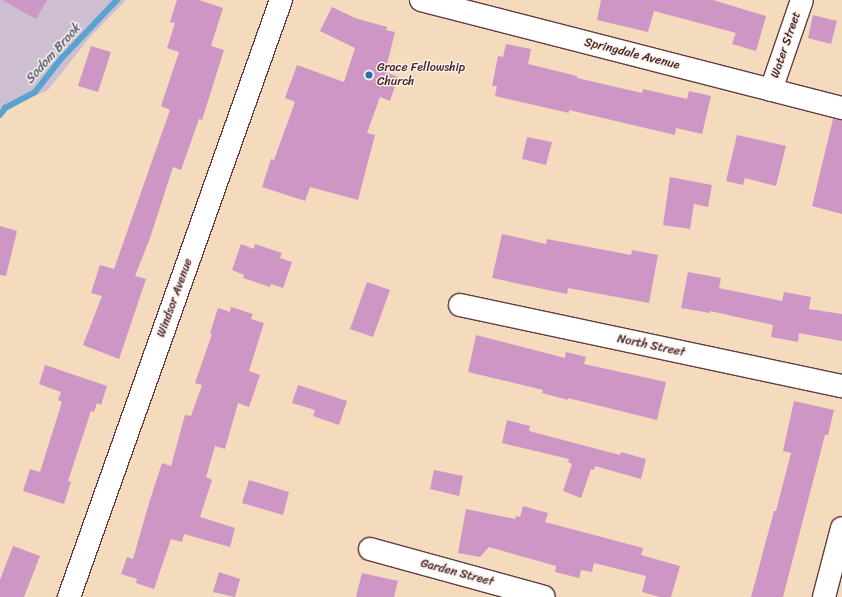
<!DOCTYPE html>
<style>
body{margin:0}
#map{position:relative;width:842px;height:597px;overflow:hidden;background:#f4dbbe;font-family:Sriracha,sans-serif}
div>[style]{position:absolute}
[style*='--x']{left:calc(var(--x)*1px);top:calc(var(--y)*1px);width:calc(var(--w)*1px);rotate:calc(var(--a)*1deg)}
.industrial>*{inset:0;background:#cebed1}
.stream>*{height:6px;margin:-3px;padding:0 3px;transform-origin:3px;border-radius:3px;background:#59a3d1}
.building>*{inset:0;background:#cd96c4}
.roads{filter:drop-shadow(1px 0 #643b41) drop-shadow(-1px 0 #643b41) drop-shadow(0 1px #643b41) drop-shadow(0 -1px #643b41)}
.minor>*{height:22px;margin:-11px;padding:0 11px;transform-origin:11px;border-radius:11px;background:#fff}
.dots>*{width:11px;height:11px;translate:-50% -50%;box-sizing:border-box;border:2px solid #f7f3e8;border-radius:50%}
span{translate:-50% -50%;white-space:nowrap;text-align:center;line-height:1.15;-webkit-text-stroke:3px #f7f3e8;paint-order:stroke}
.street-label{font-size:12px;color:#4a1f2b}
.poi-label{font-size:12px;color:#4a1f2b}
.left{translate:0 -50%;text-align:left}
.water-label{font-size:13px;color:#50546d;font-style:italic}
</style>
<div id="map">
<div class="industrial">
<i style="clip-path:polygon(0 0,126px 0,90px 37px,48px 90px,5px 108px,0 114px)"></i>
</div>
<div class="stream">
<i style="--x:0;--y:115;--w:9;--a:-54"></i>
<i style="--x:5;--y:108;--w:34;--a:-28"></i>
<i style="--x:35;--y:92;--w:41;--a:-52"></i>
<i style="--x:60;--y:60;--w:83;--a:-46.5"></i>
</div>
<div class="building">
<i style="clip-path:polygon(2px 0,47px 0,36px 19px)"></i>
<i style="clip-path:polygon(177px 0,199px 0,223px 8px,211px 46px,224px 50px,202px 120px,199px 119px,181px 170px,173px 167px,150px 238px,135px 276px,146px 279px,119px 359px,83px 345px,102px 296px,91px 293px,100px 265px,114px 269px,170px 110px,161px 106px,179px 52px,167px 48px,175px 23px,170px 22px)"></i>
<i style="clip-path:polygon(601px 0,713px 0,766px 16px,756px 51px,732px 44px,736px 33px,654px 11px,648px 32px,597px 20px)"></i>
<i style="clip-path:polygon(332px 7px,355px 18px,387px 27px,386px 30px,395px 32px,385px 72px,398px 77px,390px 101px,380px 97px,367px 133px,375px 135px,358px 200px,310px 187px,305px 201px,262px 187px,271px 159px,274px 160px,295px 102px,285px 98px,297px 65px,344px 82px,355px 48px,320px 31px)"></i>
<i style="clip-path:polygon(813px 15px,837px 21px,831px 44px,808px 38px)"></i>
<i style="clip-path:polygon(506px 44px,531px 49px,528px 64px,577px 76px,577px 78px,642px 93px,643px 89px,687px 99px,689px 91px,711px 96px,702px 134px,676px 128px,675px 135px,569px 110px,569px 113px,495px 96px,497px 86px,492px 86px,498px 56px,503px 57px)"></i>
<i style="clip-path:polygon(91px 46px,111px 52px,98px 92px,78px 86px)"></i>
<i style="clip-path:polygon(833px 119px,842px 120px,842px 214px,812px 206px)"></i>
<i style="clip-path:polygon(737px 135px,786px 146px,776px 186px,745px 178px,743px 185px,726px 181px)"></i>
<i style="clip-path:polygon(527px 137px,552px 142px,546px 165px,522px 159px)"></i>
<i style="clip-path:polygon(670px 177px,712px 185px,708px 207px,694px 204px,690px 229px,663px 225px)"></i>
<i style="clip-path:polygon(0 226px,17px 231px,6px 276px,0 275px)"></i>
<i style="clip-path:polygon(502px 234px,546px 244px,547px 239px,631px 255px,632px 250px,658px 255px,649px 303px,568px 288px,567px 294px,492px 278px)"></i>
<i style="clip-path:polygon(241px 244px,254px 249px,255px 244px,282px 253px,280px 258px,292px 262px,283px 288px,271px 284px,270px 287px,243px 278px,244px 275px,232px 270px)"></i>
<i style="clip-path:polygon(688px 272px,721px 278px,719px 288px,782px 301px,784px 292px,811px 297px,809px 309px,842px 314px,842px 341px,799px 333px,798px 342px,771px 337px,773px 325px,710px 311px,710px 313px,681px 308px)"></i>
<i style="clip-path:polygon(367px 282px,390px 290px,373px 337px,350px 329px)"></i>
<i style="clip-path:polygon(231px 307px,253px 314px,251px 319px,264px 323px,249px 371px,260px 375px,249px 407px,238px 403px,225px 449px,215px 446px,206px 477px,212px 480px,200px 517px,235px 528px,230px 547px,184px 534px,182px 542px,171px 539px,154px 589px,136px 583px,137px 579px,121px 574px,127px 557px,133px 559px,149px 503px,162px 463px,171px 466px,185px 415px,191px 416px,202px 385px,195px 383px,212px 334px,210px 333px,218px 308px,230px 312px)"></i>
<i style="clip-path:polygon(476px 335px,565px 358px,566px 352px,586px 357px,584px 364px,666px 382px,657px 420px,568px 398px,568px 400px,542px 393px,543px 390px,468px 372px)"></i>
<i style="clip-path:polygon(45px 365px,107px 386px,101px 405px,97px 403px,94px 412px,91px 411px,68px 481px,71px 482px,64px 504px,23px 491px,30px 469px,40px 472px,62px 402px,58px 400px,61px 392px,39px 384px)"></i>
<i style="clip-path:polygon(298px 385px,347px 401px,339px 425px,313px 416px,315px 410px,292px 403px)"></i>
<i style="clip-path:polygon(794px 401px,834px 410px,828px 435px,825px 435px,783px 597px,751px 597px,774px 511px,776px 511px,791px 453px,783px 451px)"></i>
<i style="clip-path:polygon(507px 420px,530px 426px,529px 431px,620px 455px,621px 452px,646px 459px,641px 479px,595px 466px,594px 470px,591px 469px,581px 498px,563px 491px,572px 464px,568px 462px,569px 459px,502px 443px)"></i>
<i style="clip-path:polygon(434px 470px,463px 476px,459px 496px,430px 489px)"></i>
<i style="clip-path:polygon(249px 480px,289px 492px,283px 515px,242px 503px)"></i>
<i style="clip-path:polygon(523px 506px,548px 513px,545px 522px,643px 548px,641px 555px,680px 566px,671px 597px,660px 597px,642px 592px,646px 576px,594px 563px,592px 572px,581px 570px,579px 578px,555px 572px,556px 566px,489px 547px,480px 557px,458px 553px,466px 509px,515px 519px,516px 516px,520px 517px)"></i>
<i style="clip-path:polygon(13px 546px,40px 556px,24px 597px,0 597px,0 580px)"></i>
<i style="clip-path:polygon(219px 572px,240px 579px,235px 597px,213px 592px)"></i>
<i style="clip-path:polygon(362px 573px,398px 581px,394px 597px,356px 597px)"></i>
</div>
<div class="roads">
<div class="minor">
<i style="--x:421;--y:0;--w:435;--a:14.4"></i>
<i style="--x:771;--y:90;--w:95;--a:-71"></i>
<i style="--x:460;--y:305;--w:390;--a:12"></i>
<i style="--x:370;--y:549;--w:180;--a:15.4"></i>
<i style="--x:69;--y:597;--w:634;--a:-70.45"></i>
<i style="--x:824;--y:597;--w:71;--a:-75.4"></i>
</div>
</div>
<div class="dots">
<i style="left:369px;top:75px;background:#1f6fb2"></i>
</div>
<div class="street-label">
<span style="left:786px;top:45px;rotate:-71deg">Water Street</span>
<span style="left:632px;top:54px;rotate:14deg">Springdale Avenue</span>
<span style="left:175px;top:298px;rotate:-70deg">Windsor Avenue</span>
<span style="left:651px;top:346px;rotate:12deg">North Street</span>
<span style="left:457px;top:573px;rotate:15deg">Garden Street</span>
</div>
<div class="poi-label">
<span class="left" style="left:377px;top:75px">Grace Fellowship<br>Church</span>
</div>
<div class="water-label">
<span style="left:53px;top:54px;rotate:-48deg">Sodom Brook</span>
</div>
</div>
